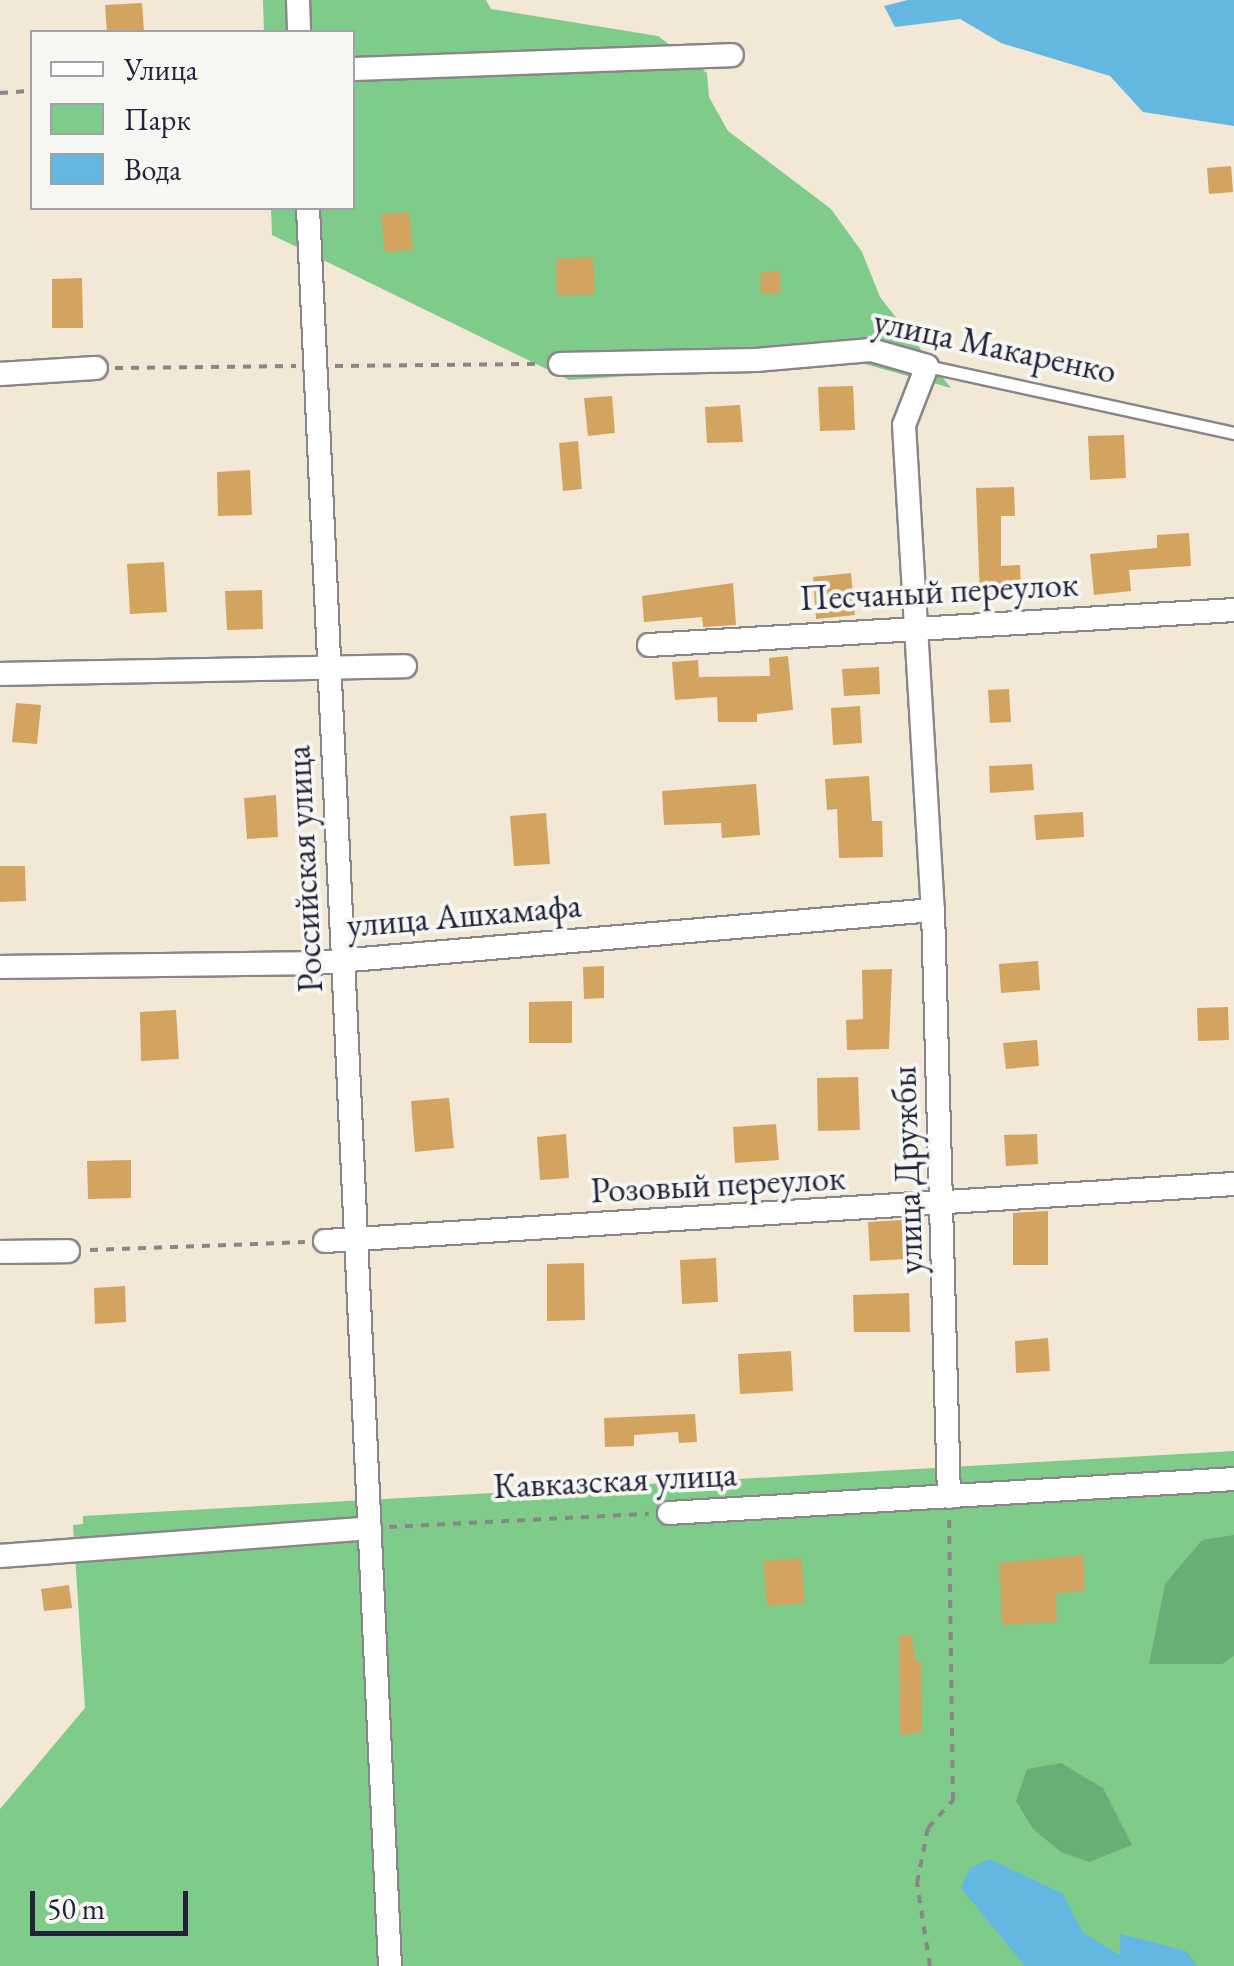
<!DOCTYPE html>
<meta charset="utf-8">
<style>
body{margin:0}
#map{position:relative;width:1234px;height:1966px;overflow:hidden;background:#f3e8d5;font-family:"EB Garamond",serif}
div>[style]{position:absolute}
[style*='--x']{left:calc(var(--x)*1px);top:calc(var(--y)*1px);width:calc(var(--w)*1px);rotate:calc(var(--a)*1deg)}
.green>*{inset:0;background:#7ecb8a}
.forest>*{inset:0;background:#66af76}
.water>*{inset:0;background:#64b7e0}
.building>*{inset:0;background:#d3a360}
.path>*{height:4px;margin-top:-2px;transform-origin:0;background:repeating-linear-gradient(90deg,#8a8588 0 8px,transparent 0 16px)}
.roads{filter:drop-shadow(2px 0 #8a8588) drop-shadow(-2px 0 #8a8588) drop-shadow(0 2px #8a8588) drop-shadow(0 -2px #8a8588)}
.service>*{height:11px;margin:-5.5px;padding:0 5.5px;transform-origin:5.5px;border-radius:5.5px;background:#fff}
.minor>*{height:22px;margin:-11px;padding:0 11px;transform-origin:11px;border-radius:11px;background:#fff}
span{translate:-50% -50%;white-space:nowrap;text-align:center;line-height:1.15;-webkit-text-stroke:8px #f6f6f2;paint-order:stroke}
.street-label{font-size:35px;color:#22223b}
.legend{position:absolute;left:30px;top:30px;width:325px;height:180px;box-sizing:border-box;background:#f6f6f2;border:2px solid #a1a1a9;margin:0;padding:12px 18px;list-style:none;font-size:30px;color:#22223b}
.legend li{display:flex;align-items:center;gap:20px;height:50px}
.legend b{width:50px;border:2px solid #a1a1a9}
.scale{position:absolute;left:30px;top:1891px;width:158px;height:45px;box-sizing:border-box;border:5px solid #22223b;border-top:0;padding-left:12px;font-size:30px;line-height:35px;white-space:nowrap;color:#22223b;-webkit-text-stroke:8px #f6f6f2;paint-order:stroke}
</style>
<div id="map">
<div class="green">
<i style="clip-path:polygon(263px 0,486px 0,491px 9px,658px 36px,707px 73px,709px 97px,728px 131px,831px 209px,862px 252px,880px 297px,951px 388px,854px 361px,569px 380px,272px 235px,271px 208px,352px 208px,352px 32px,264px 32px)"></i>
<i style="clip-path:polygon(1234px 1451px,1234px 1966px,0 1966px,0 1809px,85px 1708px,73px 1525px,83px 1524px,83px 1516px)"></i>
</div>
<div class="forest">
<i style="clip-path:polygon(1234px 1535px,1234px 1656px,1222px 1664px,1149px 1664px,1165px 1584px,1202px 1540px)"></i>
<i style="clip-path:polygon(1061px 1763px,1103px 1788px,1132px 1845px,1089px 1862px,1061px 1852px,1033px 1829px,1016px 1801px,1027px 1769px)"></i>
</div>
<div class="water">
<i style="clip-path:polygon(908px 0,1234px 0,1234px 126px,1143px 112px,1110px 76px,1001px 43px,960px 19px,895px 27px,884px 6px)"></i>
<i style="clip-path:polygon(990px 1859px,1063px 1894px,1083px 1933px,1120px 1955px,1120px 1934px,1186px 1951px,1197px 1966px,1025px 1966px,961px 1888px,970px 1868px)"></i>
</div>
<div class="building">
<i style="clip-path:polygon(142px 3px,144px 32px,107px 32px,105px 5px)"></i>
<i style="clip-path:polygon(1231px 166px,1233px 192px,1209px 194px,1207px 168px)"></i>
<i style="clip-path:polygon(409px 212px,413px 250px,385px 252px,381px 214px)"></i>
<i style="clip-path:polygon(593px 257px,595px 294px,557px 296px,556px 259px)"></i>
<i style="clip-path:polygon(780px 271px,781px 293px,761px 294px,760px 273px)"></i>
<i style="clip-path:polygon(82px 278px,83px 328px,52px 328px,52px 279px)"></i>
<i style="clip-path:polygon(853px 386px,855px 430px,820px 431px,818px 387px)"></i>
<i style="clip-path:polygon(612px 396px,615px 433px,588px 436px,584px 398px)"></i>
<i style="clip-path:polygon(740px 405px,743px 442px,707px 443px,705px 407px)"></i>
<i style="clip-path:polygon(1124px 435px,1126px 478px,1090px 480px,1088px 436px)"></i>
<i style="clip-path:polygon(578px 441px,582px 489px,563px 491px,559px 443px)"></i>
<i style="clip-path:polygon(250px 470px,252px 515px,218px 516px,217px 472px)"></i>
<i style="clip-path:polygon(1014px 487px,1015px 516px,1001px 516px,1001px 566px,1020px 565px,1021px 597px,980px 598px,976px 488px)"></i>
<i style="clip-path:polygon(1189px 533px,1191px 566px,1129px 570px,1131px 591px,1094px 595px,1090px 554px,1157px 548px,1157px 535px)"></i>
<i style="clip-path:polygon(164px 562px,167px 612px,130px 614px,127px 564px)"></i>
<i style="clip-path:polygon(851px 573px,855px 615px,816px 619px,813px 577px)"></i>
<i style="clip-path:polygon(733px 583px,736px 625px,703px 627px,702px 617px,644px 622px,642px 596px)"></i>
<i style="clip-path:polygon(262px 590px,263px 629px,227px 630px,225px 591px)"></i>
<i style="clip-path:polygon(788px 656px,793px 710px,757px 714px,757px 722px,718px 722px,717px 697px,675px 700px,672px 662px,698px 660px,699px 677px,770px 676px,769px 658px)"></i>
<i style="clip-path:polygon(879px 667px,880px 694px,844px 696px,842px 669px)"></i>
<i style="clip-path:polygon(1009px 689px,1011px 722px,990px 723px,988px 690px)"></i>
<i style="clip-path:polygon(16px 703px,41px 705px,37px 744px,12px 742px)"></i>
<i style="clip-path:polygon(860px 706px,862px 743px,833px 745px,831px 708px)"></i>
<i style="clip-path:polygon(1032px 764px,1034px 790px,990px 793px,989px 766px)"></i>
<i style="clip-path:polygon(869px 776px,872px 821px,882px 821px,883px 857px,839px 858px,837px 809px,827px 810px,825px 779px)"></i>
<i style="clip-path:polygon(756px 784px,760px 835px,722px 838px,721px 823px,664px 825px,662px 791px)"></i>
<i style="clip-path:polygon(276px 795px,278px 837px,247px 839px,244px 798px)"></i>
<i style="clip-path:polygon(1083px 812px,1084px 837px,1036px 840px,1034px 815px)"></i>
<i style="clip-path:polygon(546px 813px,550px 864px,514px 866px,510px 816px)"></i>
<i style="clip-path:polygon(0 866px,25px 866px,26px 901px,0 902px)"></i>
<i style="clip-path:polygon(1038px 961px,1040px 990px,1001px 993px,999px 964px)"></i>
<i style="clip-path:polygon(604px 966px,604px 998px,584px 999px,583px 967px)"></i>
<i style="clip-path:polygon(892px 969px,889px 1049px,847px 1050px,846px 1020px,863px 1019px,862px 970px)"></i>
<i style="clip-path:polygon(572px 1001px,572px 1043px,529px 1043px,529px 1002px)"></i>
<i style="clip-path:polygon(1228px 1007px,1229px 1040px,1198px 1041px,1197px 1008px)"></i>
<i style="clip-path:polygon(176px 1010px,179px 1059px,141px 1061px,140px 1012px)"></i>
<i style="clip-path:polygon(1037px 1040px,1039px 1066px,1006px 1069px,1003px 1043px)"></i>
<i style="clip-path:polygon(858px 1077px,860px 1130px,818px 1131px,817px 1078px)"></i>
<i style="clip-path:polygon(449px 1098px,454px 1148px,415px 1152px,411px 1101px)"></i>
<i style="clip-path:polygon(776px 1124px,779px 1160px,735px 1163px,733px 1127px)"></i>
<i style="clip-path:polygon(566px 1134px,569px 1178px,540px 1180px,537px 1137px)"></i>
<i style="clip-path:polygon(1037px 1134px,1038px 1164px,1006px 1166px,1004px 1135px)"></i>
<i style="clip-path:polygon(131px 1160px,131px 1198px,88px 1199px,87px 1161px)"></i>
<i style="clip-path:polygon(1048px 1211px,1048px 1265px,1013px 1265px,1013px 1213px)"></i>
<i style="clip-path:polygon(903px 1220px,905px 1259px,870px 1261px,868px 1222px)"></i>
<i style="clip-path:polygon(716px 1258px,718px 1302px,682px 1304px,680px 1260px)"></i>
<i style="clip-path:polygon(584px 1263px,585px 1320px,547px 1321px,547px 1264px)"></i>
<i style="clip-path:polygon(125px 1286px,126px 1322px,95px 1324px,94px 1288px)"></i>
<i style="clip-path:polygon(909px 1293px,910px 1332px,854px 1332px,853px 1295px)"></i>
<i style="clip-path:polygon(1048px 1338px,1050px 1371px,1016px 1373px,1015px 1341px)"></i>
<i style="clip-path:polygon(791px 1351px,793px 1391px,740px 1394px,738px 1354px)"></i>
<i style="clip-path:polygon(695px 1414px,697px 1442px,679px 1443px,678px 1432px,634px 1435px,634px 1446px,605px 1447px,604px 1418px)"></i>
<i style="clip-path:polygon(1083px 1555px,1085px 1591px,1056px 1593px,1057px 1622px,1002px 1625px,999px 1563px)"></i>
<i style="clip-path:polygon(801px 1558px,805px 1603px,767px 1606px,763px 1561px)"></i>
<i style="clip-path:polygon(69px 1585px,72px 1608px,44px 1611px,41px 1589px)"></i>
<i style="clip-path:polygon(912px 1635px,915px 1661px,921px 1661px,922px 1732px,900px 1735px,899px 1636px)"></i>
</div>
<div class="path">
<i style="--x:0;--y:93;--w:32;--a:-4"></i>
<i style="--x:335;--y:366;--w:206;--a:-0.6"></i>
<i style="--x:115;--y:368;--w:181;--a:-0.6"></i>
<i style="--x:90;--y:1250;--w:215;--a:-2.1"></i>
<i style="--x:389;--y:1527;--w:260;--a:-2.9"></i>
<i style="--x:930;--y:1966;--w:84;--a:-98.9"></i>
<i style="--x:917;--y:1883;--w:56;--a:-78.7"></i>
<i style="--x:928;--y:1828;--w:38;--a:-48"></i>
<i style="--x:953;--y:1800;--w:282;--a:-90.8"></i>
</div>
<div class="roads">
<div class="service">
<i style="--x:927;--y:366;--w:314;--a:12.3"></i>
</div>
<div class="minor">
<i style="--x:298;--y:0;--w:32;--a:88"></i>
<i style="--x:352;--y:69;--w:380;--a:-2.1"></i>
<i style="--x:308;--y:208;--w:1760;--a:87.33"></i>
<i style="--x:560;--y:364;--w:196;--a:-1.2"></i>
<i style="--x:756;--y:360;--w:115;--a:-5"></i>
<i style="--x:871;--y:350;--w:58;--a:15.9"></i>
<i style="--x:927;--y:366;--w:63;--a:111.3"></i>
<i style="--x:904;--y:425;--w:486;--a:86.6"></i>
<i style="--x:933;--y:910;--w:587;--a:88.44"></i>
<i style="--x:0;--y:374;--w:96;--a:-3.6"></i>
<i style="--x:649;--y:645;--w:586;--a:-3.42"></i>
<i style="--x:0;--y:674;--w:405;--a:-1.1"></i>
<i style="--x:0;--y:967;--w:315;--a:-0.7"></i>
<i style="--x:315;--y:963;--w:620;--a:-4.9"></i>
<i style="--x:325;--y:1241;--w:911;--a:-3.59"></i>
<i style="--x:0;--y:1252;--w:68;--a:-0.8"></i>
<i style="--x:669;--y:1513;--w:566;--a:-3.44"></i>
<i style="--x:0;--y:1556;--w:371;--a:-4.3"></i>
</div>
</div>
<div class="street-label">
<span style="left:995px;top:346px;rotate:12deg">улица Макаренко</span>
<span style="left:939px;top:591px;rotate:-3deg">Песчаный переулок</span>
<span style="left:304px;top:869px;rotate:-93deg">Российская улица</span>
<span style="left:464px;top:915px;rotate:-5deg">улица Ашхамафа</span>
<span style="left:907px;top:1170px;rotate:-92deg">улица Дружбы</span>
<span style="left:718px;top:1184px;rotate:-3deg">Розовый переулок</span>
<span style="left:615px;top:1480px;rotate:-3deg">Кавказcкая улица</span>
</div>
<ul class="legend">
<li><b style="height:12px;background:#fff"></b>Улица</li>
<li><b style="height:28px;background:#7ecb8a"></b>Парк</li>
<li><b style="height:28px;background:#64b7e0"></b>Вода</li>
</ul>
<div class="scale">50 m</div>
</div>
